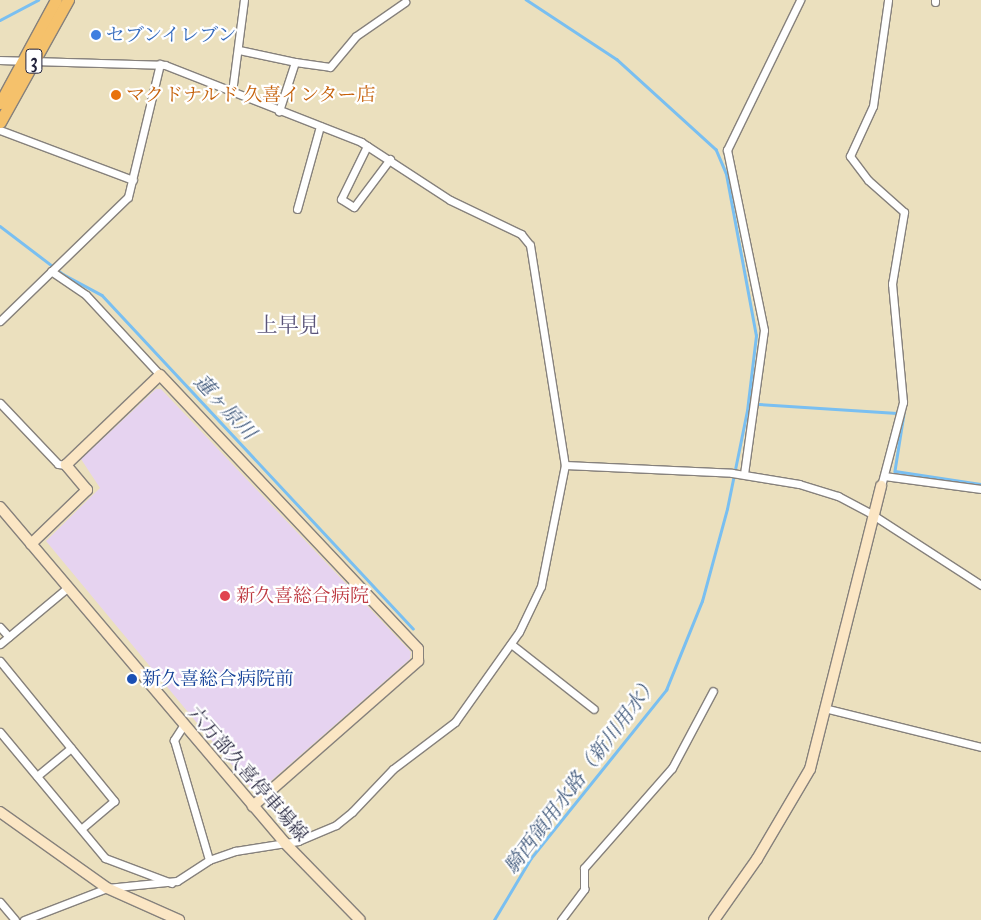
<!DOCTYPE html>
<meta charset="utf-8">
<style>
body{margin:0}
#map{position:relative;width:981px;height:920px;overflow:hidden;background:#ebe0be;font-family:"IM FELL Great Primer","Noto Serif JP",serif}
div>[style]{position:absolute}
[style*='--x']{left:calc(var(--x)*1px);top:calc(var(--y)*1px);width:calc(var(--w)*1px);rotate:calc(var(--a)*1deg)}
.built>*{inset:0;background:#e6d3f0}
.stream>*{height:2.5px;margin:-1.25px;padding:0 1.25px;transform-origin:1.25px;border-radius:1.25px;background:#79bff1}
.roads{filter:drop-shadow(1px 0 #86817c) drop-shadow(-1px 0 #86817c) drop-shadow(0 1px #86817c) drop-shadow(0 -1px #86817c)}
.street>*{height:7px;margin:-3.5px;padding:0 3.5px;transform-origin:3.5px;border-radius:3.5px;background:#fff}
.secondary>*{height:10px;margin:-5px;padding:0 5px;transform-origin:5px;border-radius:5px;background:#fbe6c4}
.primary>*{height:11px;margin:-5.5px;padding:0 5.5px;transform-origin:5.5px;border-radius:5.5px;background:#f5c16b}
.dots>*{width:14px;height:14px;translate:-50% -50%;box-sizing:border-box;border:2px solid #fff;border-radius:50%}
span{translate:-50% -50%;white-space:nowrap;text-align:center;line-height:1.15;-webkit-text-stroke:4.5px #fff;paint-order:stroke}
.shield-label span{padding:1px 4px;background:#fff;border:1px solid;border-radius:4px;-webkit-text-stroke-width:0}
.shield-label{font-size:18px;color:#22223b;font-weight:700}
.shop-label{font-size:19px;color:#366cbe}
.left{translate:0 -50%;text-align:left}
.food-label{font-size:19px;color:#c56008}
.health-label{font-size:19px;color:#be3a42}
.transit-label{font-size:19px;color:#164399}
.street-label{font-size:19px;color:#22223b}
.water-label{font-size:20px;color:#40597b;font-style:italic}
.quarter-label{font-size:21px;color:#5b557a}
</style>
<div id="map">
<div class="built">
<i style="clip-path:polygon(156px 389px,161px 389px,411px 652px,410px 659px,256px 794px,46px 541px,100px 488px,81px 459px)"></i>
</div>
<div class="stream">
<i style="--x:0;--y:20;--w:43;--a:-27.8"></i>
<i style="--x:0;--y:226;--w:79;--a:37.3"></i>
<i style="--x:63;--y:274;--w:44;--a:28.3"></i>
<i style="--x:102;--y:295;--w:456;--a:47"></i>
<i style="--x:759;--y:404;--w:138;--a:3.7"></i>
<i style="--x:904;--y:414;--w:58;--a:99"></i>
<i style="--x:895;--y:471;--w:87;--a:8.6"></i>
<i style="--x:494;--y:920;--w:72;--a:-59.2"></i>
<i style="--x:531;--y:858;--w:216;--a:-51.2"></i>
<i style="--x:666;--y:690;--w:96;--a:-68"></i>
<i style="--x:702;--y:601;--w:95;--a:-74.8"></i>
<i style="--x:727;--y:509;--w:100;--a:-78.5"></i>
<i style="--x:747;--y:411;--w:76;--a:-83.2"></i>
<i style="--x:756;--y:336;--w:165;--a:-100.5"></i>
<i style="--x:726;--y:174;--w:26;--a:-113"></i>
<i style="--x:716;--y:150;--w:134;--a:-137.7"></i>
<i style="--x:617;--y:60;--w:109;--a:-146.6"></i>
</div>
<div class="roads">
<div class="street">
<i style="--x:935;--y:2;--w:2;--a:-90"></i>
<i style="--x:239;--y:50;--w:57;--a:12.1"></i>
<i style="--x:295;--y:62;--w:52;--a:108.1"></i>
<i style="--x:0;--y:60;--w:165;--a:1.7"></i>
<i style="--x:165;--y:65;--w:211;--a:21.4"></i>
<i style="--x:361;--y:142;--w:106;--a:33.1"></i>
<i style="--x:450;--y:200;--w:79;--a:25.6"></i>
<i style="--x:521;--y:234;--w:14;--a:51"></i>
<i style="--x:530;--y:245;--w:223;--a:81"></i>
<i style="--x:565;--y:465;--w:167;--a:2.7"></i>
<i style="--x:732;--y:473;--w:68;--a:9.3"></i>
<i style="--x:799;--y:484;--w:41;--a:17.1"></i>
<i style="--x:838;--y:496;--w:40;--a:28"></i>
<i style="--x:873;--y:515;--w:129;--a:32.9"></i>
<i style="--x:295;--y:62;--w:35;--a:8"></i>
<i style="--x:330;--y:67;--w:40;--a:-50"></i>
<i style="--x:356;--y:36;--w:60;--a:-34.8"></i>
<i style="--x:232;--y:92;--w:93;--a:-82.6"></i>
<i style="--x:0;--y:130;--w:142;--a:20.6"></i>
<i style="--x:367;--y:146;--w:59;--a:116.1"></i>
<i style="--x:341;--y:199;--w:15;--a:32"></i>
<i style="--x:354;--y:207;--w:60;--a:-53.1"></i>
<i style="--x:297;--y:209;--w:86;--a:-74.5"></i>
<i style="--x:51;--y:271;--w:42;--a:34.4"></i>
<i style="--x:86;--y:295;--w:109;--a:47.2"></i>
<i style="--x:0;--y:321;--w:178;--a:-44.1"></i>
<i style="--x:128;--y:197;--w:137;--a:-76.5"></i>
<i style="--x:0;--y:403;--w:84;--a:46.4"></i>
<i style="--x:58;--y:464;--w:8;--a:7"></i>
<i style="--x:744;--y:474;--w:145;--a:-82.1"></i>
<i style="--x:764;--y:330;--w:184;--a:-101.6"></i>
<i style="--x:727;--y:150;--w:167;--a:-64"></i>
<i style="--x:884;--y:476;--w:98;--a:7.6"></i>
<i style="--x:881;--y:486;--w:87;--a:-75.3"></i>
<i style="--x:903;--y:402;--w:119;--a:-95.3"></i>
<i style="--x:892;--y:284;--w:73;--a:-80.5"></i>
<i style="--x:904;--y:212;--w:48;--a:-138.4"></i>
<i style="--x:868;--y:180;--w:30;--a:-127"></i>
<i style="--x:850;--y:156;--w:55;--a:-65.3"></i>
<i style="--x:873;--y:106;--w:107;--a:-81.9"></i>
<i style="--x:0;--y:627;--w:13;--a:48"></i>
<i style="--x:0;--y:644;--w:87;--a:-39.9"></i>
<i style="--x:511;--y:644;--w:105;--a:38.1"></i>
<i style="--x:0;--y:661;--w:181;--a:50.8"></i>
<i style="--x:114;--y:801;--w:43;--a:139.7"></i>
<i style="--x:828;--y:709;--w:158;--a:13.9"></i>
<i style="--x:183;--y:726;--w:17;--a:123"></i>
<i style="--x:174;--y:740;--w:125;--a:73.7"></i>
<i style="--x:0;--y:732;--w:164;--a:50.2"></i>
<i style="--x:105;--y:858;--w:71;--a:20.7"></i>
<i style="--x:37;--y:776;--w:44;--a:-39.5"></i>
<i style="--x:0;--y:902;--w:23;--a:50"></i>
<i style="--x:24;--y:920;--w:89;--a:-21.1"></i>
<i style="--x:107;--y:888;--w:70;--a:-5.7"></i>
<i style="--x:177;--y:881;--w:38;--a:-33"></i>
<i style="--x:209;--y:860;--w:28;--a:-19"></i>
<i style="--x:235;--y:851;--w:64;--a:-9"></i>
<i style="--x:298;--y:841;--w:41;--a:-22.8"></i>
<i style="--x:336;--y:825;--w:21;--a:-39"></i>
<i style="--x:352;--y:812;--w:59;--a:-46.4"></i>
<i style="--x:393;--y:769;--w:78;--a:-37.2"></i>
<i style="--x:455;--y:722;--w:110;--a:-54.6"></i>
<i style="--x:519;--y:632;--w:51;--a:-64.4"></i>
<i style="--x:541;--y:586;--w:123;--a:-78.8"></i>
<i style="--x:561;--y:920;--w:39;--a:-53"></i>
<i style="--x:584;--y:889;--w:21;--a:-90"></i>
<i style="--x:584;--y:868;--w:133;--a:-48.7"></i>
<i style="--x:672;--y:768;--w:87;--a:-62"></i>
</div>
<div class="secondary">
<i style="--x:0;--y:507;--w:441;--a:49.7"></i>
<i style="--x:285;--y:843;--w:107;--a:45.8"></i>
<i style="--x:31;--y:544;--w:78;--a:-44"></i>
<i style="--x:87;--y:490;--w:33;--a:-130"></i>
<i style="--x:66;--y:465;--w:130;--a:-43.8"></i>
<i style="--x:160;--y:375;--w:376;--a:46.7"></i>
<i style="--x:418;--y:649;--w:12;--a:90"></i>
<i style="--x:418;--y:661;--w:220;--a:138.7"></i>
<i style="--x:0;--y:812;--w:131;--a:35.4"></i>
<i style="--x:107;--y:888;--w:79;--a:24"></i>
<i style="--x:714;--y:920;--w:75;--a:-54.8"></i>
<i style="--x:757;--y:859;--w:104;--a:-59.5"></i>
<i style="--x:810;--y:769;--w:292;--a:-75.9"></i>
</div>
<div class="primary">
<i style="--x:0;--y:103;--w:117;--a:-61.5"></i>
<i style="--x:0;--y:122;--w:140;--a:-60.9"></i>
</div>
</div>
<div class="dots">
<i style="left:96px;top:35px;background:#3f7fe0"></i>
<i style="left:116px;top:95px;background:#e8710a"></i>
<i style="left:225px;top:596px;background:#e0444e"></i>
<i style="left:132px;top:679px;background:#1a4fb4"></i>
</div>
<div class="shield-label">
<span style="left:34px;top:61px">3</span>
</div>
<div class="shop-label">
<span class="left" style="left:106px;top:35px">セブンイレブン</span>
</div>
<div class="food-label">
<span class="left" style="left:126px;top:95px">マクドナルド 久喜インター店</span>
</div>
<div class="health-label">
<span class="left" style="left:236px;top:596px">新久喜総合病院</span>
</div>
<div class="transit-label">
<span class="left" style="left:142px;top:679px">新久喜総合病院前</span>
</div>
<div class="street-label">
<span style="left:248px;top:774px;rotate:49deg">六万部久喜停車場線</span>
</div>
<div class="water-label">
<span style="left:225px;top:407px;rotate:47deg">蓮ヶ原川</span>
<span style="left:581px;top:775px;rotate:-53deg">騎西領用水路（新川用水）</span>
</div>
<div class="quarter-label">
<span style="left:288px;top:325px">上早見</span>
</div>
</div>
